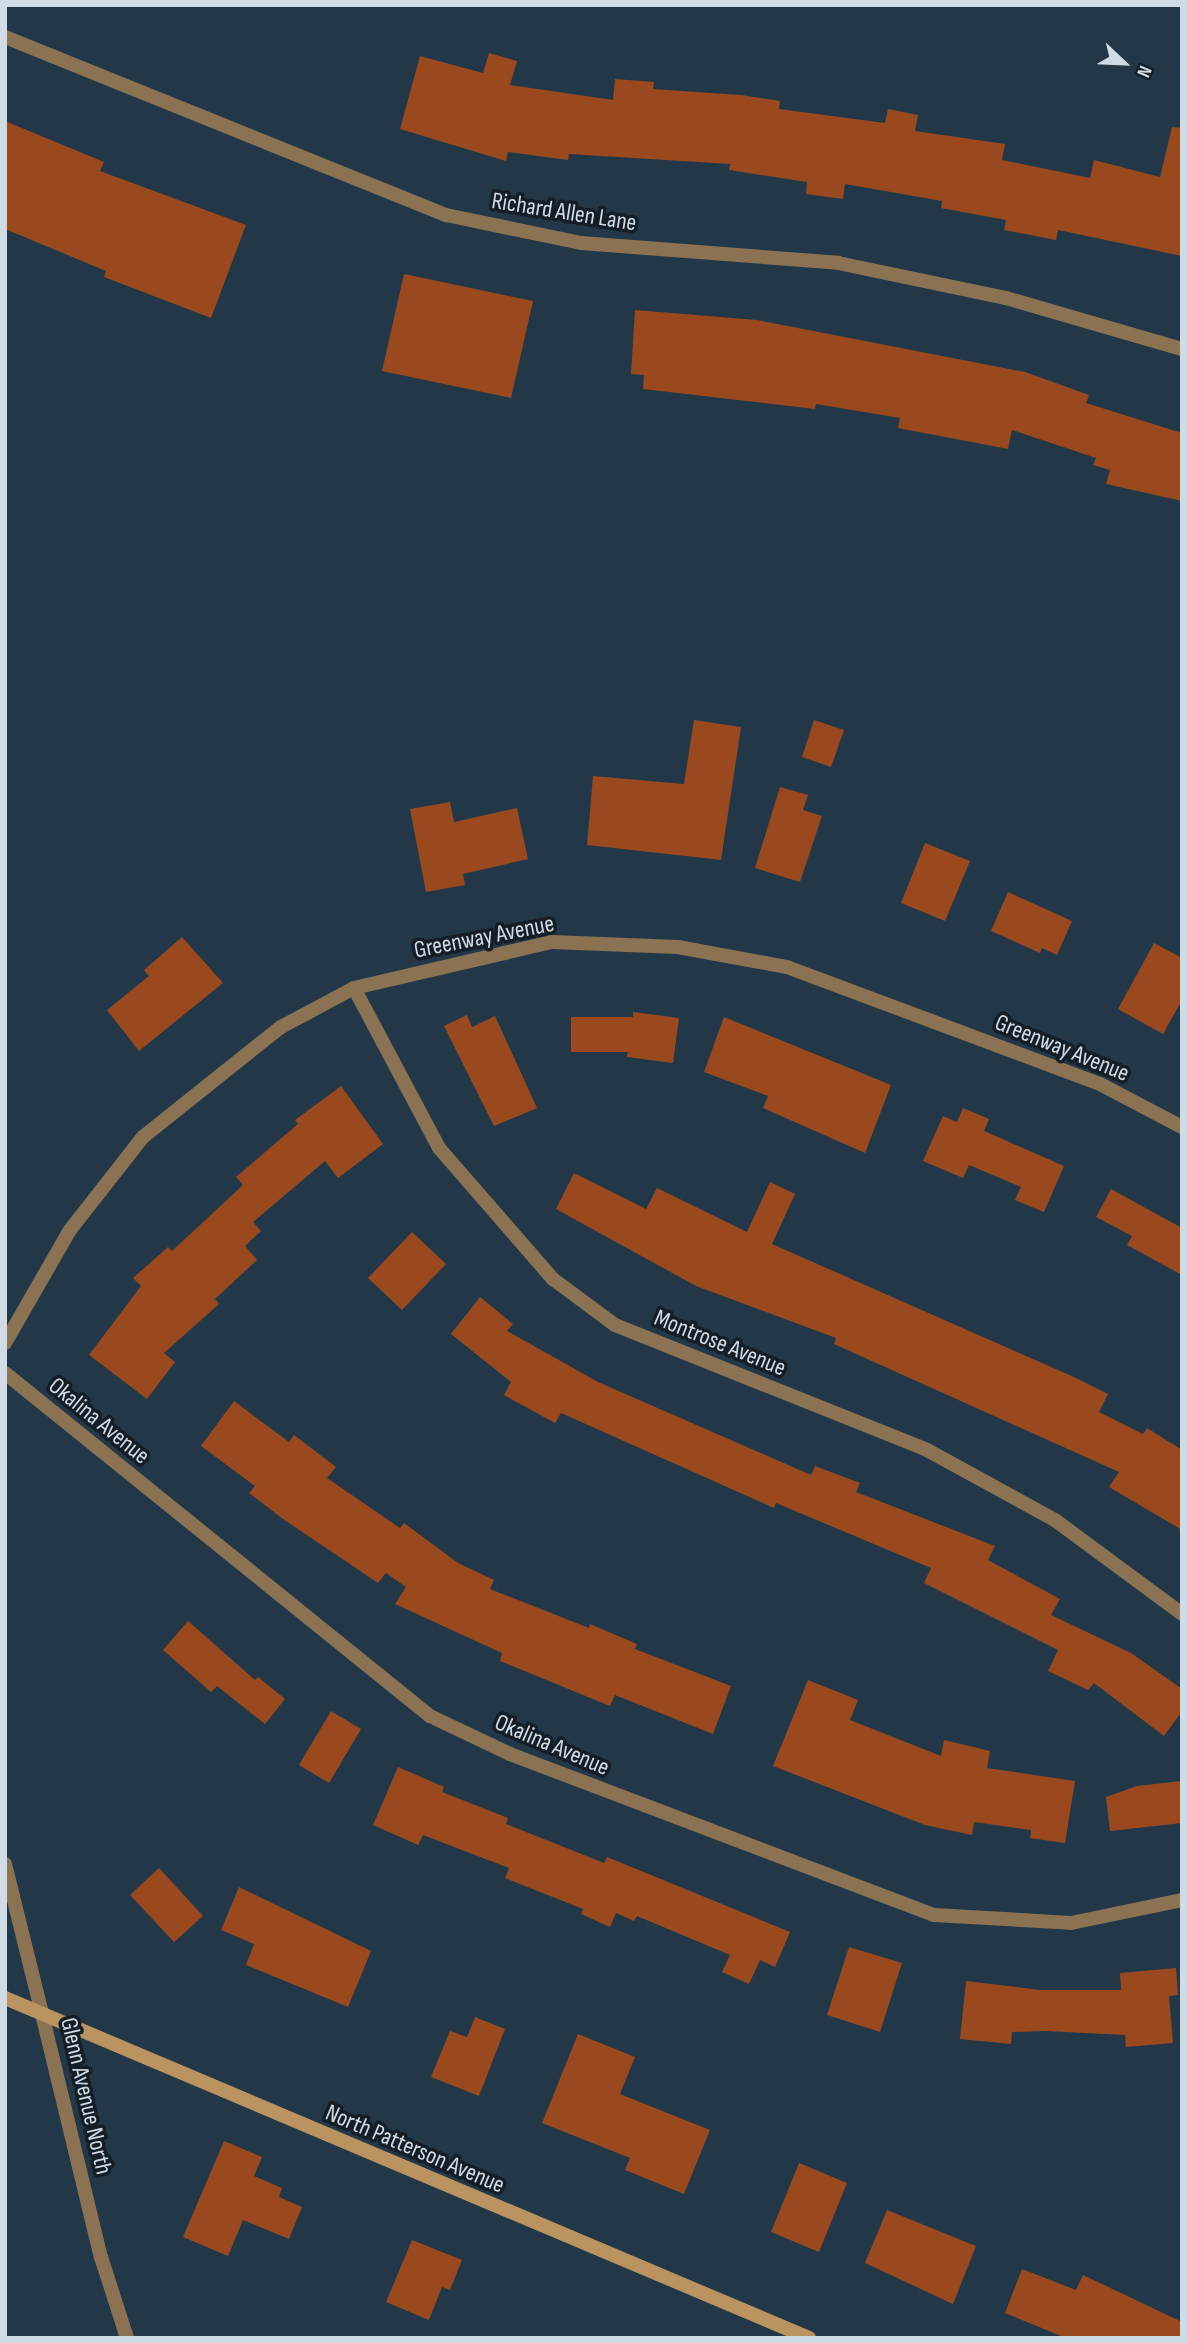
<!DOCTYPE html>
<style>
body{margin:0}
#map{position:relative;width:1187px;height:2343px;overflow:hidden;background:#223848;font-family:"Sofia Sans Condensed",sans-serif}
div>[style]{position:absolute}
[style*='--x']{left:calc(var(--x)*1px);top:calc(var(--y)*1px);width:calc(var(--w)*1px);rotate:calc(var(--a)*1deg)}
.building>*{inset:0;background:#9a491e}
.minor>*{height:14px;margin:-7px;padding:0 7px;transform-origin:7px;border-radius:7px;background:#8b7253}
.tertiary>*{height:14px;margin:-7px;padding:0 7px;transform-origin:7px;border-radius:7px;background:#8b7253}
.secondary>*{height:14px;margin:-7px;padding:0 7px;transform-origin:7px;border-radius:7px;background:#bb9361}
span{translate:-50% -50%;white-space:nowrap;text-align:center;line-height:1.15;-webkit-text-stroke:7px #151e26;paint-order:stroke}
.street-label{font-size:24px;color:#cfdce6}
.frame{position:absolute;inset:0;border:7px solid #cfdce6;pointer-events:none}
.north{position:absolute;left:1089px;top:28px;width:70px;height:70px;-webkit-text-stroke:5px #151e26;paint-order:stroke;rotate:113deg;font-size:19px;font-weight:700;line-height:28px;text-align:center;color:#cfdce6}
.north::after{content:'';display:block;margin:auto;width:24px;height:32px;background:#cfdce6;clip-path:polygon(50% 0,100% 100%,50% 72%,0 100%)}
</style>
<div id="map">
<div class="building">
<i style="clip-path:polygon(489px 53px,517px 61px,510px 85px,613px 100px,615px 79px,654px 82px,653px 89px,741px 95px,780px 101px,779px 109px,885px 123px,888px 109px,918px 115px,915px 131px,1005px 144px,1002px 160px,1090px 178px,1094px 160px,1160px 177px,1172px 127px,1182px 128px,1182px 256px,1058px 230px,1056px 240px,1004px 230px,1006px 220px,941px 208px,942px 201px,845px 184px,843px 199px,806px 194px,807px 182px,729px 170px,730px 164px,569px 154px,568px 160px,508px 152px,506px 161px,400px 129px,420px 56px,483px 73px)"></i>
<i style="clip-path:polygon(5px 121px,104px 162px,100px 171px,246px 225px,211px 318px,104px 277px,106px 271px,5px 229px)"></i>
<i style="clip-path:polygon(404px 274px,533px 301px,511px 398px,382px 371px)"></i>
<i style="clip-path:polygon(635px 310px,757px 320px,1025px 372px,1089px 395px,1086px 403px,1182px 433px,1182px 501px,1106px 484px,1110px 470px,1093px 465px,1096px 458px,1012px 430px,1008px 449px,898px 428px,900px 418px,816px 404px,815px 409px,643px 389px,644px 375px,631px 374px)"></i>
<i style="clip-path:polygon(694px 720px,741px 727px,721px 860px,587px 845px,593px 776px,684px 784px)"></i>
<i style="clip-path:polygon(814px 720px,844px 730px,831px 767px,802px 757px)"></i>
<i style="clip-path:polygon(780px 787px,808px 795px,803px 810px,822px 816px,800px 882px,755px 868px)"></i>
<i style="clip-path:polygon(450px 802px,454px 822px,517px 808px,528px 859px,463px 874px,465px 885px,426px 892px,410px 809px)"></i>
<i style="clip-path:polygon(925px 843px,970px 861px,945px 921px,901px 903px)"></i>
<i style="clip-path:polygon(1008px 892px,1072px 921px,1057px 955px,1042px 948px,1040px 953px,991px 931px)"></i>
<i style="clip-path:polygon(182px 937px,223px 983px,139px 1051px,107px 1010px,149px 976px,144px 970px)"></i>
<i style="clip-path:polygon(1154px 943px,1182px 958px,1182px 1000px,1163px 1034px,1118px 1009px)"></i>
<i style="clip-path:polygon(633px 1012px,679px 1018px,673px 1063px,627px 1057px,628px 1052px,571px 1052px,571px 1017px,633px 1017px)"></i>
<i style="clip-path:polygon(467px 1015px,472px 1027px,495px 1016px,537px 1108px,494px 1126px,444px 1026px)"></i>
<i style="clip-path:polygon(724px 1017px,891px 1085px,865px 1153px,763px 1108px,768px 1096px,704px 1072px)"></i>
<i style="clip-path:polygon(341px 1086px,383px 1144px,338px 1178px,325px 1161px,253px 1222px,261px 1231px,245px 1246px,257px 1260px,215px 1299px,219px 1304px,164px 1353px,175px 1362px,147px 1399px,89px 1355px,141px 1286px,133px 1278px,168px 1247px,172px 1251px,243px 1185px,236px 1177px,298px 1124px,295px 1120px)"></i>
<i style="clip-path:polygon(963px 1108px,989px 1119px,984px 1131px,1064px 1166px,1044px 1212px,1015px 1200px,1021px 1187px,969px 1165px,963px 1178px,923px 1161px,943px 1116px,957px 1122px)"></i>
<i style="clip-path:polygon(574px 1173px,646px 1209px,657px 1188px,747px 1232px,770px 1182px,795px 1194px,772px 1244px,1076px 1378px,1108px 1394px,1099px 1412px,1143px 1434px,1147px 1428px,1182px 1450px,1182px 1530px,1109px 1487px,1119px 1472px,834px 1344px,836px 1338px,696px 1286px,556px 1209px)"></i>
<i style="clip-path:polygon(1111px 1189px,1182px 1228px,1182px 1275px,1127px 1245px,1132px 1236px,1096px 1217px)"></i>
<i style="clip-path:polygon(412px 1232px,446px 1264px,402px 1310px,368px 1278px)"></i>
<i style="clip-path:polygon(480px 1297px,513px 1324px,507px 1331px,598px 1382px,811px 1475px,815px 1466px,860px 1483px,856px 1492px,995px 1546px,988px 1560px,1060px 1599px,1051px 1615px,1131px 1653px,1182px 1689px,1182px 1711px,1164px 1736px,1094px 1683px,1088px 1690px,1048px 1671px,1058px 1650px,924px 1583px,931px 1568px,776px 1503px,774px 1508px,561px 1413px,555px 1423px,504px 1395px,511px 1382px,451px 1334px)"></i>
<i style="clip-path:polygon(234px 1401px,289px 1442px,294px 1435px,336px 1467px,327px 1478px,400px 1528px,404px 1523px,458px 1563px,494px 1580px,490px 1589px,589px 1628px,590px 1624px,637px 1644px,635px 1649px,731px 1686px,713px 1734px,615px 1695px,610px 1706px,500px 1661px,502px 1653px,395px 1604px,406px 1587px,386px 1573px,378px 1583px,283px 1519px,249px 1493px,255px 1486px,201px 1446px)"></i>
<i style="clip-path:polygon(188px 1621px,255px 1680px,258px 1677px,285px 1699px,265px 1724px,217px 1686px,211px 1692px,163px 1650px)"></i>
<i style="clip-path:polygon(808px 1680px,858px 1700px,850px 1720px,941px 1756px,944px 1740px,990px 1751px,987px 1768px,1075px 1781px,1065px 1843px,1030px 1838px,1031px 1830px,974px 1822px,972px 1835px,925px 1825px,773px 1766px)"></i>
<i style="clip-path:polygon(331px 1711px,361px 1729px,329px 1783px,299px 1765px)"></i>
<i style="clip-path:polygon(398px 1767px,444px 1787px,442px 1792px,508px 1818px,506px 1824px,604px 1863px,607px 1857px,790px 1932px,775px 1967px,760px 1960px,749px 1984px,722px 1972px,730px 1955px,637px 1916px,634px 1921px,616px 1913px,610px 1927px,581px 1914px,583px 1909px,505px 1878px,509px 1868px,423px 1835px,418px 1845px,373px 1825px)"></i>
<i style="clip-path:polygon(1182px 1781px,1182px 1823px,1110px 1831px,1106px 1797px,1137px 1786px)"></i>
<i style="clip-path:polygon(159px 1868px,203px 1916px,174px 1942px,130px 1895px)"></i>
<i style="clip-path:polygon(239px 1887px,371px 1951px,348px 2007px,246px 1965px,254px 1944px,221px 1930px)"></i>
<i style="clip-path:polygon(849px 1947px,902px 1963px,880px 2032px,827px 2015px)"></i>
<i style="clip-path:polygon(1176px 1968px,1178px 1995px,1169px 1996px,1173px 2043px,1126px 2047px,1125px 2035px,1046px 2031px,1012px 2032px,1011px 2044px,960px 2039px,966px 1981px,1040px 1990px,1121px 1990px,1120px 1973px)"></i>
<i style="clip-path:polygon(475px 2017px,505px 2029px,479px 2096px,431px 2077px,450px 2031px,467px 2037px)"></i>
<i style="clip-path:polygon(578px 2034px,635px 2057px,620px 2094px,710px 2130px,684px 2194px,625px 2170px,630px 2158px,542px 2123px)"></i>
<i style="clip-path:polygon(224px 2141px,262px 2157px,254px 2176px,282px 2188px,279px 2197px,302px 2207px,289px 2239px,243px 2220px,228px 2256px,183px 2237px)"></i>
<i style="clip-path:polygon(799px 2163px,847px 2183px,819px 2252px,771px 2232px)"></i>
<i style="clip-path:polygon(887px 2210px,976px 2246px,953px 2304px,865px 2263px)"></i>
<i style="clip-path:polygon(412px 2240px,462px 2260px,450px 2290px,442px 2287px,429px 2320px,386px 2302px)"></i>
<i style="clip-path:polygon(1022px 2269px,1076px 2290px,1083px 2275px,1182px 2322px,1182px 2338px,1066px 2338px,1005px 2313px)"></i>
</div>
<div class="minor">
<i style="--x:5;--y:37;--w:476;--a:22"></i>
<i style="--x:446;--y:215;--w:138;--a:11.7"></i>
<i style="--x:581;--y:243;--w:258;--a:4.4"></i>
<i style="--x:838;--y:263;--w:172;--a:11.8"></i>
<i style="--x:1006;--y:298;--w:183;--a:16.2"></i>
<i style="--x:354;--y:988;--w:181;--a:62"></i>
<i style="--x:439;--y:1148;--w:174;--a:49"></i>
<i style="--x:553;--y:1279;--w:77;--a:36.6"></i>
<i style="--x:615;--y:1325;--w:336;--a:21.8"></i>
<i style="--x:927;--y:1450;--w:146;--a:28.7"></i>
<i style="--x:1055;--y:1520;--w:158;--a:36.5"></i>
<i style="--x:5;--y:1343;--w:130;--a:-60.1"></i>
<i style="--x:70;--y:1230;--w:118;--a:-51.9"></i>
<i style="--x:143;--y:1137;--w:176;--a:-38.6"></i>
<i style="--x:281;--y:1027;--w:83;--a:-28.1"></i>
<i style="--x:354;--y:988;--w:203;--a:-13.1"></i>
<i style="--x:552;--y:942;--w:126;--a:2.3"></i>
<i style="--x:678;--y:947;--w:111;--a:10.4"></i>
<i style="--x:787;--y:967;--w:334;--a:20.5"></i>
<i style="--x:1100;--y:1084;--w:93;--a:27.7"></i>
<i style="--x:5;--y:1373;--w:546;--a:38.91"></i>
<i style="--x:430;--y:1716;--w:89;--a:25.4"></i>
<i style="--x:510;--y:1754;--w:454;--a:20.8"></i>
<i style="--x:934;--y:1915;--w:137;--a:3.3"></i>
<i style="--x:1071;--y:1923;--w:113;--a:-11.7"></i>
<i style="--x:5;--y:1864;--w:154;--a:76.1"></i>
</div>
<div class="tertiary">
<i style="--x:42;--y:2014;--w:250;--a:76.4"></i>
<i style="--x:101;--y:2257;--w:85;--a:72.2"></i>
</div>
<div class="secondary">
<i style="--x:5;--y:1998;--w:873;--a:22.92"></i>
</div>
<div class="street-label">
<span style="left:564px;top:212px;rotate:9deg">Richard Allen Lane</span>
<span style="left:484px;top:937px;rotate:-11deg">Greenway Avenue</span>
<span style="left:1062px;top:1048px;rotate:22deg">Greenway Avenue</span>
<span style="left:720px;top:1343px;rotate:22deg">Montrose Avenue</span>
<span style="left:99px;top:1421px;rotate:39deg">Okalina Avenue</span>
<span style="left:552px;top:1745px;rotate:23deg">Okalina Avenue</span>
<span style="left:86px;top:2096px;rotate:77deg">Glenn Avenue North</span>
<span style="left:415px;top:2149px;rotate:23deg">North Patterson Avenue</span>
</div>
<div class="frame"></div>
<div class="north">N</div>
</div>
